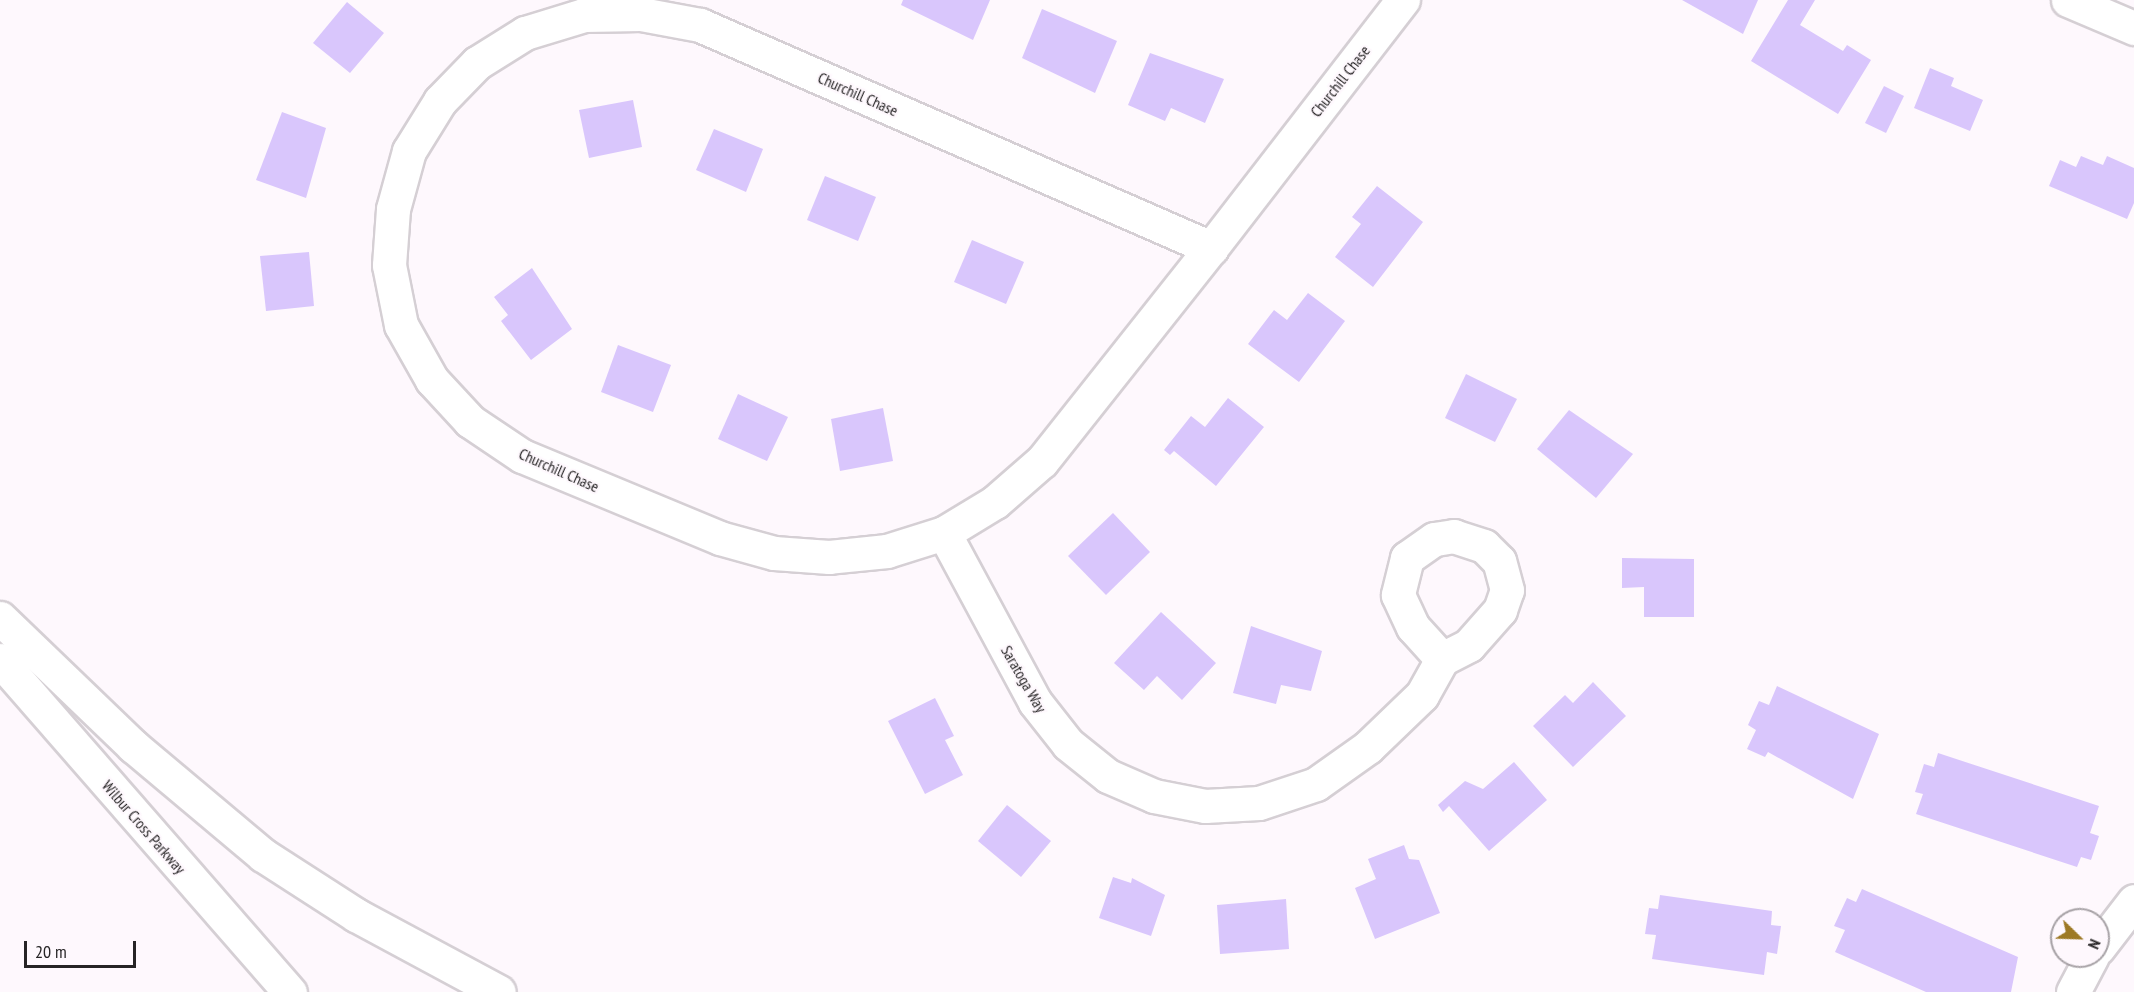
<!DOCTYPE html>
<style>
body{margin:0}
#map{position:relative;width:2134px;height:992px;overflow:hidden;background:#fef8fd;font-family:"PT Sans Narrow",sans-serif}
div>[style]{position:absolute}
[style*='--x']{left:calc(var(--x)*1px);top:calc(var(--y)*1px);width:calc(var(--w)*1px);rotate:calc(var(--a)*1deg)}
.building>*{inset:0;background:#d9c6fc}
.roads{filter:drop-shadow(2px 0 #d5cfd4) drop-shadow(-2px 0 #d5cfd4) drop-shadow(0 2px #d5cfd4) drop-shadow(0 -2px #d5cfd4)}
.minor>*{height:33px;margin:-16.5px;padding:0 16.5px;transform-origin:16.5px;border-radius:16.5px;background:#fff}
.major>*{height:33px;margin:-16.5px;padding:0 16.5px;transform-origin:16.5px;border-radius:16.5px;background:#fff}
.highway>*{height:33px;margin:-16.5px;padding:0 16.5px;transform-origin:16.5px;border-radius:16.5px;background:#fff}
span{translate:-50% -50%;white-space:nowrap;text-align:center;line-height:1.15;-webkit-text-stroke:4.5px #fef8fd;paint-order:stroke}
.street-label{font-size:16px;color:#262425}
.north{position:absolute;left:2050px;top:908px;width:60px;height:60px;box-sizing:border-box;background:#fef8fd;border:2px solid #a8a3a7;border-radius:50%;rotate:113deg;font-size:16px;font-weight:700;line-height:24px;text-align:center;color:#262425}
.north::after{content:'';display:block;margin:auto;width:21px;height:27px;background:#9d7924;clip-path:polygon(50% 0,100% 100%,50% 72%,0 100%)}
.scale{position:absolute;left:24px;top:941px;width:112px;height:27px;box-sizing:border-box;border:3px solid #262425;border-top:0;padding-left:8px;font-size:18px;line-height:21px;white-space:nowrap;color:#262425;-webkit-text-stroke:4px #fef8fd;paint-order:stroke}
</style>
<div id="map">
<div class="building">
<i style="clip-path:polygon(903px 0,990px 0,973px 40px,901px 5px)"></i>
<i style="clip-path:polygon(1682px 0,1758px 0,1743px 34px)"></i>
<i style="clip-path:polygon(1788px 0,1815px 0,1800px 25px,1843px 51px,1847px 45px,1871px 60px,1838px 114px,1751px 61px)"></i>
<i style="clip-path:polygon(347px 2px,384px 33px,350px 73px,313px 43px)"></i>
<i style="clip-path:polygon(1042px 9px,1117px 41px,1095px 93px,1022px 58px)"></i>
<i style="clip-path:polygon(1150px 53px,1224px 79px,1205px 123px,1171px 108px,1165px 121px,1128px 105px)"></i>
<i style="clip-path:polygon(1930px 68px,1954px 78px,1951px 86px,1983px 100px,1970px 131px,1914px 108px)"></i>
<i style="clip-path:polygon(1884px 86px,1904px 96px,1886px 133px,1865px 123px)"></i>
<i style="clip-path:polygon(633px 100px,642px 147px,589px 158px,579px 110px)"></i>
<i style="clip-path:polygon(282px 112px,326px 128px,306px 198px,256px 180px)"></i>
<i style="clip-path:polygon(714px 129px,763px 149px,746px 192px,696px 170px)"></i>
<i style="clip-path:polygon(2081px 156px,2103px 165px,2107px 156px,2134px 168px,2134px 203px,2127px 219px,2049px 186px,2060px 160px,2076px 167px)"></i>
<i style="clip-path:polygon(825px 176px,876px 197px,858px 241px,807px 220px)"></i>
<i style="clip-path:polygon(1377px 186px,1423px 222px,1373px 287px,1335px 257px,1361px 224px,1352px 217px)"></i>
<i style="clip-path:polygon(972px 240px,1024px 262px,1006px 304px,954px 282px)"></i>
<i style="clip-path:polygon(309px 252px,314px 306px,266px 311px,260px 256px)"></i>
<i style="clip-path:polygon(532px 268px,572px 329px,531px 360px,501px 321px,508px 315px,494px 297px)"></i>
<i style="clip-path:polygon(1308px 293px,1345px 321px,1299px 382px,1248px 344px,1274px 310px,1287px 320px)"></i>
<i style="clip-path:polygon(618px 345px,671px 365px,653px 412px,601px 392px)"></i>
<i style="clip-path:polygon(1466px 374px,1517px 399px,1495px 442px,1445px 418px)"></i>
<i style="clip-path:polygon(738px 394px,788px 417px,767px 461px,718px 439px)"></i>
<i style="clip-path:polygon(1228px 398px,1264px 427px,1216px 486px,1174px 451px,1170px 455px,1164px 450px,1191px 416px,1205px 427px)"></i>
<i style="clip-path:polygon(883px 408px,893px 461px,840px 471px,831px 419px)"></i>
<i style="clip-path:polygon(1569px 410px,1633px 454px,1596px 498px,1537px 449px)"></i>
<i style="clip-path:polygon(1113px 513px,1150px 552px,1106px 595px,1068px 556px)"></i>
<i style="clip-path:polygon(1622px 558px,1694px 559px,1694px 617px,1644px 617px,1644px 587px,1622px 588px)"></i>
<i style="clip-path:polygon(1161px 612px,1216px 663px,1182px 700px,1157px 676px,1144px 690px,1114px 663px)"></i>
<i style="clip-path:polygon(1251px 626px,1322px 651px,1311px 691px,1281px 685px,1276px 704px,1233px 693px)"></i>
<i style="clip-path:polygon(1593px 682px,1626px 716px,1573px 767px,1533px 726px,1565px 695px,1573px 703px)"></i>
<i style="clip-path:polygon(1777px 686px,1879px 734px,1853px 799px,1768px 752px,1765px 757px,1747px 749px,1756px 730px,1748px 725px,1759px 701px,1769px 705px)"></i>
<i style="clip-path:polygon(935px 698px,954px 736px,945px 740px,963px 775px,925px 794px,888px 721px)"></i>
<i style="clip-path:polygon(1938px 753px,2099px 806px,2090px 833px,2099px 836px,2091px 860px,2081px 857px,2077px 867px,1916px 814px,1923px 794px,1915px 792px,1924px 764px,1934px 767px)"></i>
<i style="clip-path:polygon(1514px 762px,1547px 800px,1489px 851px,1449px 806px,1443px 812px,1438px 805px,1465px 781px,1483px 789px)"></i>
<i style="clip-path:polygon(1007px 805px,1051px 841px,1021px 877px,978px 841px)"></i>
<i style="clip-path:polygon(1404px 845px,1409px 859px,1419px 860px,1440px 913px,1375px 939px,1355px 888px,1376px 879px,1368px 859px)"></i>
<i style="clip-path:polygon(1113px 877px,1131px 883px,1132px 878px,1165px 895px,1151px 936px,1099px 918px)"></i>
<i style="clip-path:polygon(1862px 889px,2018px 957px,2011px 992px,1926px 992px,1835px 952px,1845px 930px,1834px 926px,1847px 898px,1856px 902px)"></i>
<i style="clip-path:polygon(1660px 895px,1772px 911px,1771px 925px,1781px 926px,1777px 954px,1767px 952px,1764px 975px,1652px 959px,1656px 935px,1645px 934px,1649px 908px,1658px 909px)"></i>
<i style="clip-path:polygon(1286px 899px,1289px 949px,1220px 954px,1217px 905px)"></i>
</div>
<div class="roads">
<div class="minor">
<i style="--x:641;--y:14;--w:60;--a:10.6"></i>
<i style="--x:700;--y:25;--w:558;--a:23.58"></i>
<i style="--x:1211;--y:248;--w:272;--a:128.4"></i>
<i style="--x:1042;--y:461;--w:62;--a:138.9"></i>
<i style="--x:995;--y:502;--w:60;--a:148.7"></i>
<i style="--x:944;--y:533;--w:60;--a:162.5"></i>
<i style="--x:887;--y:551;--w:58;--a:174.1"></i>
<i style="--x:829;--y:557;--w:55;--a:-175.8"></i>
<i style="--x:774;--y:553;--w:56;--a:-164.5"></i>
<i style="--x:720;--y:538;--w:214;--a:-157.5"></i>
<i style="--x:522;--y:456;--w:63;--a:-146.1"></i>
<i style="--x:470;--y:421;--w:56;--a:-132.8"></i>
<i style="--x:432;--y:380;--w:63;--a:-119.4"></i>
<i style="--x:401;--y:325;--w:61;--a:-101.3"></i>
<i style="--x:389;--y:265;--w:56;--a:-85.9"></i>
<i style="--x:393;--y:209;--w:60;--a:-74.6"></i>
<i style="--x:409;--y:151;--w:59;--a:-58.2"></i>
<i style="--x:440;--y:101;--w:53;--a:-45.8"></i>
<i style="--x:477;--y:63;--w:57;--a:-32"></i>
<i style="--x:525;--y:33;--w:62;--a:-17"></i>
<i style="--x:584;--y:15;--w:57;--a:-1"></i>
<i style="--x:1211;--y:248;--w:314;--a:-52.3"></i>
<i style="--x:944;--y:533;--w:192;--a:61.7"></i>
<i style="--x:1035;--y:702;--w:53;--a:51.8"></i>
<i style="--x:1068;--y:744;--w:51;--a:38.7"></i>
<i style="--x:1108;--y:776;--w:50;--a:23.5"></i>
<i style="--x:1154;--y:796;--w:52;--a:11.1"></i>
<i style="--x:1205;--y:806;--w:54;--a:-3.2"></i>
<i style="--x:1259;--y:803;--w:60;--a:-18.4"></i>
<i style="--x:1316;--y:784;--w:64;--a:-35.4"></i>
<i style="--x:1368;--y:747;--w:75;--a:-43.9"></i>
<i style="--x:1422;--y:695;--w:41;--a:-60.9"></i>
<i style="--x:1442;--y:659;--w:30;--a:-27"></i>
<i style="--x:1469;--y:645;--w:47;--a:-48.5"></i>
<i style="--x:1500;--y:610;--w:21;--a:-71"></i>
<i style="--x:1507;--y:590;--w:30;--a:-105"></i>
<i style="--x:1499;--y:561;--w:21;--a:-135"></i>
<i style="--x:1484;--y:546;--w:32;--a:-162"></i>
<i style="--x:1454;--y:536;--w:20;--a:171"></i>
<i style="--x:1434;--y:539;--w:33;--a:145"></i>
<i style="--x:1407;--y:558;--w:38;--a:104"></i>
<i style="--x:1398;--y:595;--w:35;--a:65"></i>
<i style="--x:1413;--y:627;--w:43;--a:47.8"></i>
<i style="--x:2098;--y:948;--w:59;--a:-52.5"></i>
<i style="--x:2073;--y:992;--w:41;--a:-62.2"></i>
</div>
<div class="major">
<i style="--x:2068;--y:0;--w:72;--a:23"></i>
</div>
<div class="highway">
<i style="--x:0;--y:618;--w:185;--a:43.9"></i>
<i style="--x:133;--y:746;--w:170;--a:40"></i>
<i style="--x:263;--y:855;--w:111;--a:32.8"></i>
<i style="--x:356;--y:915;--w:162;--a:28.3"></i>
<i style="--x:0;--y:660;--w:441;--a:48.9"></i>
</div>
</div>
<div class="street-label">
<span style="left:1340px;top:81px;rotate:-52deg">Churchill Chase</span>
<span style="left:858px;top:94px;rotate:24deg">Churchill Chase</span>
<span style="left:559px;top:470px;rotate:24deg">Churchill Chase</span>
<span style="left:1024px;top:679px;rotate:60deg">Saratoga Way</span>
<span style="left:144px;top:827px;rotate:49deg">Wilbur Cross Parkway</span>
</div>
<div class="north">N</div>
<div class="scale">20 m</div>
</div>
